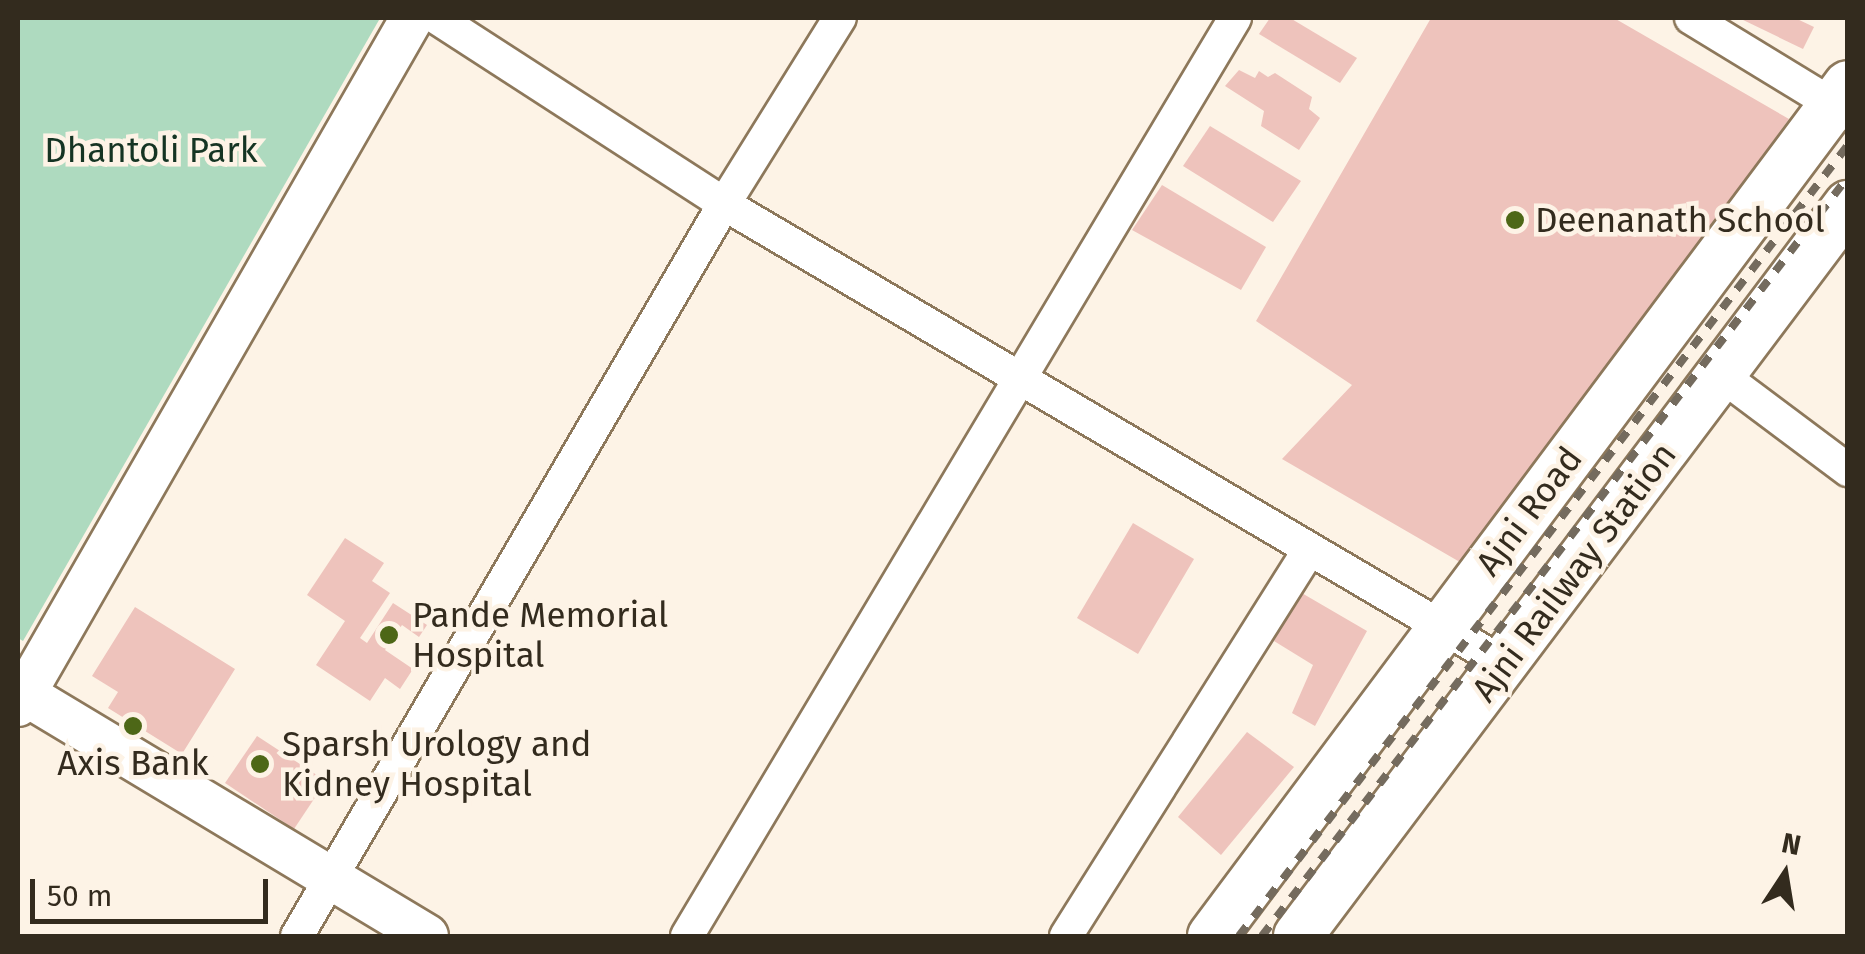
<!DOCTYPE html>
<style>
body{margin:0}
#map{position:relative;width:1865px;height:954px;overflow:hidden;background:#fdf3e6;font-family:"Fira Sans",sans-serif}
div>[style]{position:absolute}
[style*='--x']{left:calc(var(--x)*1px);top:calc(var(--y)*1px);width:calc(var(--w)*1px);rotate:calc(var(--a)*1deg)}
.green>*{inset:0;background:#aedabf}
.building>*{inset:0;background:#eec3bc}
.roads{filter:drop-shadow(2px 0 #8d785b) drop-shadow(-2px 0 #8d785b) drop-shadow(0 2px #8d785b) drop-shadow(0 -2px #8d785b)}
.minor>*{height:32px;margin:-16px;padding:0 16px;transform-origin:16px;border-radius:16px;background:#fff}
.tertiary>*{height:42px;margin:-21px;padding:0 21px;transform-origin:21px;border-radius:21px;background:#fff}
.secondary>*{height:48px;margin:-24px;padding:0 24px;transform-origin:24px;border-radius:24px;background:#fff}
.rail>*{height:8px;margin-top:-4px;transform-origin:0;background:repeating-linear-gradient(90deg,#746b5e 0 12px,transparent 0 24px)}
.dots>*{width:28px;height:28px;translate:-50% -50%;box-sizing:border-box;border:5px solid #fdf3e6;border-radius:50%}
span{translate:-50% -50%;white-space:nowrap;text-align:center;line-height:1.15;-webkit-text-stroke:9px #fdf3e6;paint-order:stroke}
.park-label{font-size:35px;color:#153423}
.poi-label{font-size:35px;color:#332b1e}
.left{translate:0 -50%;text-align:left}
.street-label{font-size:35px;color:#332b1e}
.frame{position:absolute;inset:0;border:20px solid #332b1e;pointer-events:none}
.north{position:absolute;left:1735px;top:824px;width:100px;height:100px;-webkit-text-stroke:8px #fdf3e6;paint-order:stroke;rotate:12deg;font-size:28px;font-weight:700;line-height:40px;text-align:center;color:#332b1e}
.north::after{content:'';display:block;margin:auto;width:35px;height:45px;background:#332b1e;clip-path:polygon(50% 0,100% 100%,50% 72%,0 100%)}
.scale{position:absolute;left:30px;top:879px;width:238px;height:45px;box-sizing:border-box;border:5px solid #332b1e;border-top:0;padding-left:12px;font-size:30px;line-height:35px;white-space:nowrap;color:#332b1e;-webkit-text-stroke:8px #fdf3e6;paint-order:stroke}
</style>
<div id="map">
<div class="green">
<i style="clip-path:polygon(18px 18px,379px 20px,23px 641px,18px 638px)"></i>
</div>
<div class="building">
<i style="clip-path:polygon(1270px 18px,1290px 18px,1357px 58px,1340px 83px,1259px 34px)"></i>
<i style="clip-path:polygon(1431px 18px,1614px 18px,1789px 119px,1465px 565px,1282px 459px,1352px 385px,1256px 321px)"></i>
<i style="clip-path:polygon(1739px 18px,1795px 18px,1814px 27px,1803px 49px)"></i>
<i style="clip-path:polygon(1239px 70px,1255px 78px,1259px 71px,1268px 77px,1275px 73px,1312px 97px,1309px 109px,1320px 118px,1299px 150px,1261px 126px,1264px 111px,1225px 86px)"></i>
<i style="clip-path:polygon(1210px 126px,1301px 181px,1273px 222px,1183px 166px)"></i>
<i style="clip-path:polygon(1162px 185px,1266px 247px,1241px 290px,1132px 230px)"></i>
<i style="clip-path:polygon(1133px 523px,1194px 559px,1138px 654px,1077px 618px)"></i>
<i style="clip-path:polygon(345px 538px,384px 563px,372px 581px,390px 593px,360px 638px,367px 643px,393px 603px,427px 625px,419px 637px,402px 625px,385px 650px,413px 669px,400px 689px,385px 678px,370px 701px,316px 665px,345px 621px,307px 595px)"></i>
<i style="clip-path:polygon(1300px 592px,1367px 631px,1315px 726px,1292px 713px,1313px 665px,1274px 641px)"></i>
<i style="clip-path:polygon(135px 607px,235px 669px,182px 754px,108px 708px,118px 692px,92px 676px)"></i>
<i style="clip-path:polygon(1247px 732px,1294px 767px,1221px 855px,1178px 817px)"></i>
<i style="clip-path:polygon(257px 736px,326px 781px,294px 829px,225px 783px)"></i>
</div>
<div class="roads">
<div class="minor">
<i style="--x:437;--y:18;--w:342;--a:32.9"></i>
<i style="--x:724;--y:204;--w:906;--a:30.5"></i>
<i style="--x:1691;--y:18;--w:184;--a:31.4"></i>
<i style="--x:1721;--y:375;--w:159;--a:36.8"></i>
<i style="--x:297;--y:936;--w:847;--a:-59.74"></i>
<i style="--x:724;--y:204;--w:219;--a:-58.1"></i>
<i style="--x:687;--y:936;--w:1069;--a:-59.16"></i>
<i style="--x:1066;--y:936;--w:456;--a:-57.8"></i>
</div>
<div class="tertiary">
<i style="--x:18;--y:690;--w:477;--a:31"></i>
<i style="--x:18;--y:705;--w:792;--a:-60.17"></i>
</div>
<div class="secondary">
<i style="--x:1212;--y:936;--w:1062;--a:-53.23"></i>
<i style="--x:1298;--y:936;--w:915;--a:-53.04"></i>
</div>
</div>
<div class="rail">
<i style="--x:1239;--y:936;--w:998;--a:-52.41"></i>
<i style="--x:1262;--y:936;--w:959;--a:-52.33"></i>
</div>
<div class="dots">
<i style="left:1515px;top:220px;background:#4d6717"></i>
<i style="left:389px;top:635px;background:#4d6717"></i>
<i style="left:133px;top:726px;background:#4d6717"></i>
<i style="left:260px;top:764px;background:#4d6717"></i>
</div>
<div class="park-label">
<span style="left:151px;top:150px">Dhantoli Park</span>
</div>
<div class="poi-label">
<span class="left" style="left:1535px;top:220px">Deenanath School</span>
<span class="left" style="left:412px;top:635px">Pande Memorial<br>Hospital</span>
<span class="left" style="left:282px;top:764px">Sparsh Urology and<br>Kidney Hospital</span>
<span style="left:133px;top:763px">Axis Bank</span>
</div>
<div class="street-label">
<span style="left:1529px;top:511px;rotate:-53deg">Ajni Road</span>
<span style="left:1574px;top:572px;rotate:-53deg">Ajni Railway Station</span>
</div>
<div class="frame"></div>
<div class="north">N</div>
<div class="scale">50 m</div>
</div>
